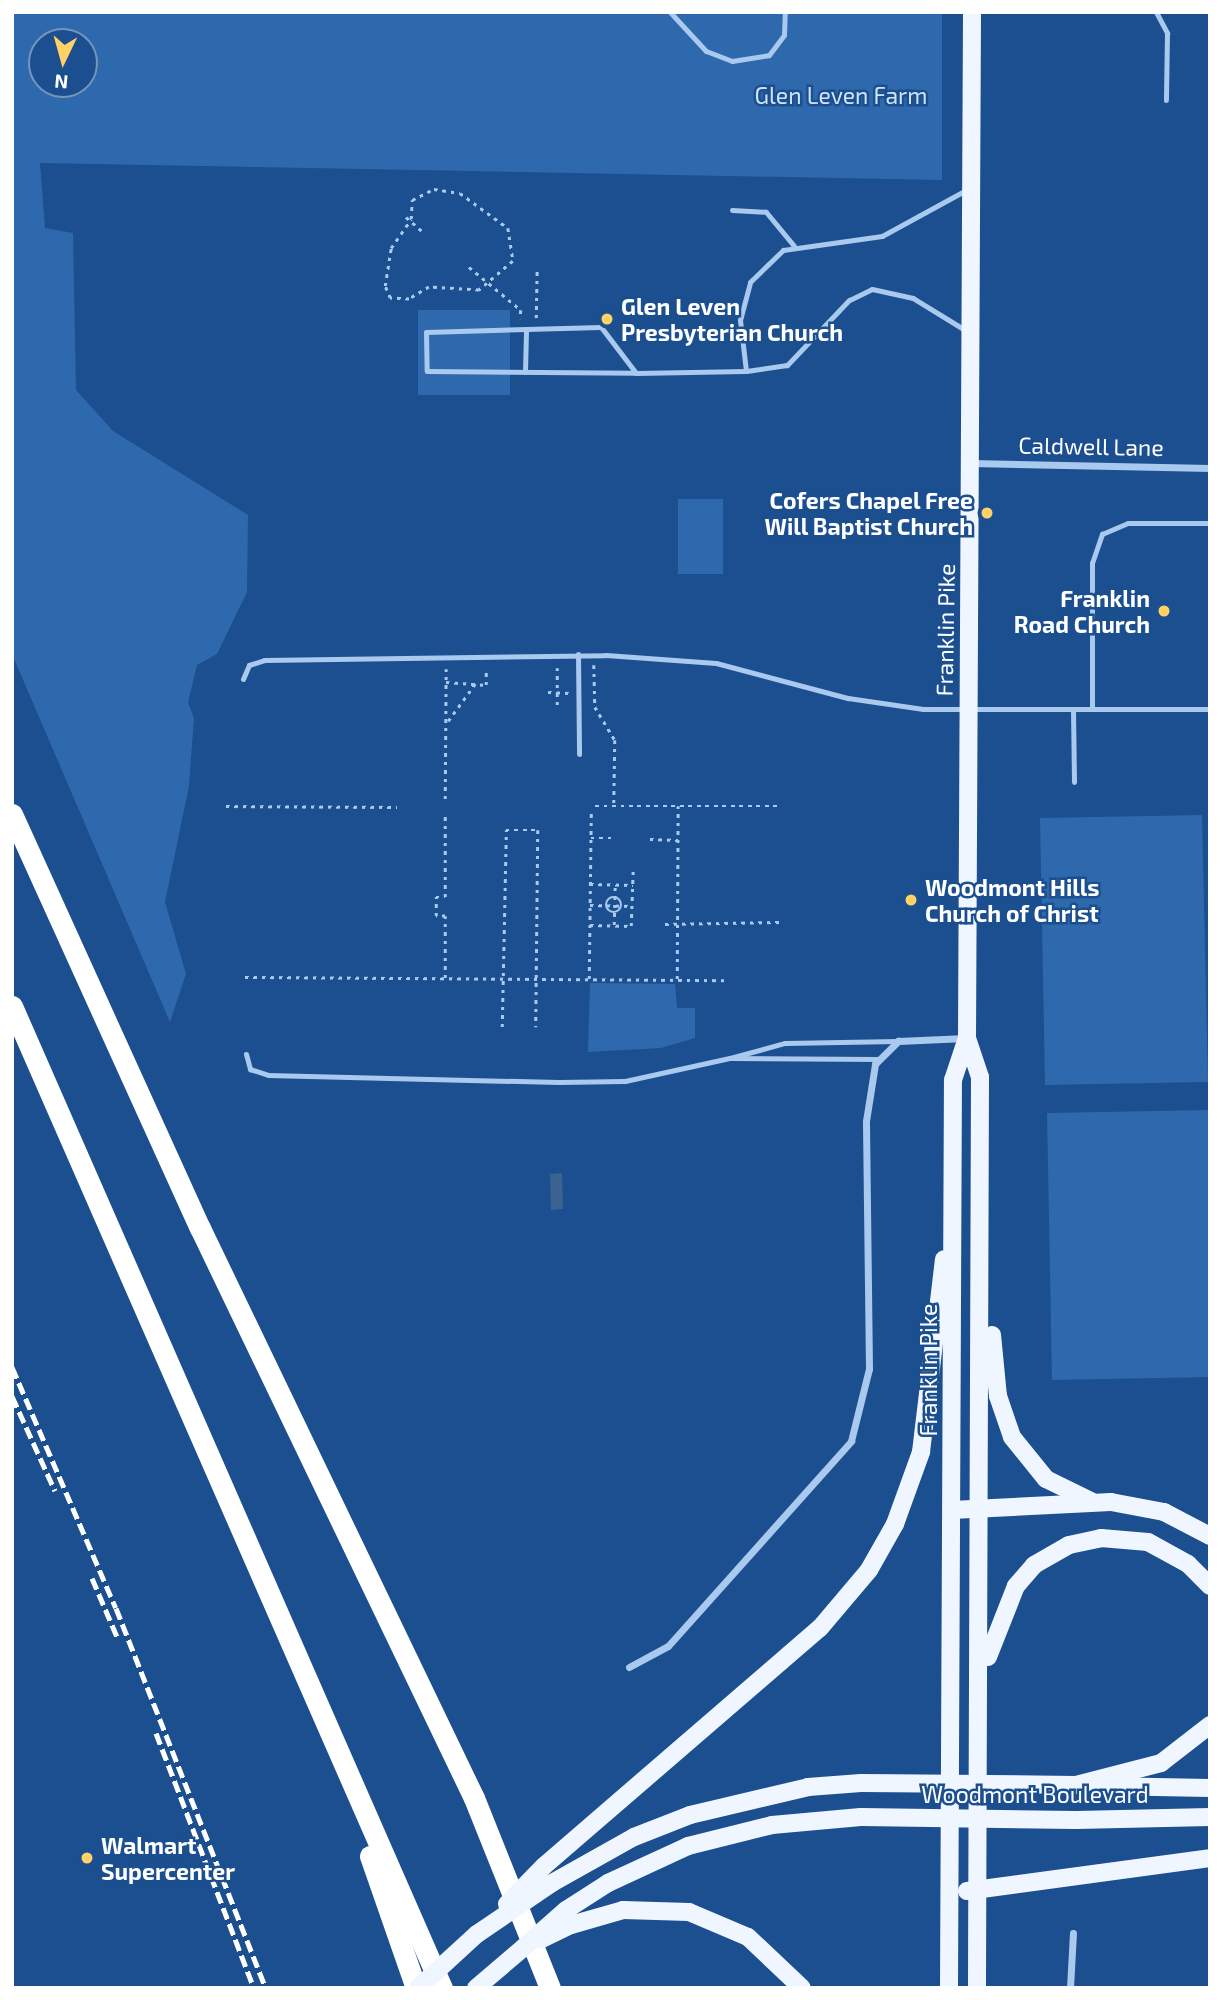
<!DOCTYPE html>
<style>
body{margin:0}
#map{position:relative;width:1222px;height:2000px;overflow:hidden;background:#1b4f8f;font-family:"Exo 2",sans-serif}
div>[style]{position:absolute}
[style*='--x']{left:calc(var(--x)*1px);top:calc(var(--y)*1px);width:calc(var(--w)*1px);rotate:calc(var(--a)*1deg)}
.green>*{inset:0;background:#2e69ad}
.water>*{inset:0;background:#3c6290}
.path>*{height:2.5px;margin-top:-1.25px;transform-origin:0;background:repeating-linear-gradient(90deg,#a9c9ee 0 3.5px,transparent 0 8.5px)}
.path>.ring{margin:-1.25px;padding:0;box-sizing:content-box;background:none;border:2.5px solid #a9c9ee;border-radius:50%}
.lane>*{height:5px;margin:-2.5px;padding:0 2.5px;transform-origin:2.5px;border-radius:2.5px;background:#a9c9ee}
.street>*{height:7px;margin:-3.5px;padding:0 3.5px;transform-origin:3.5px;border-radius:3.5px;background:#a9c9ee}
.primary>*{height:18px;margin:-9px;padding:0 9px;transform-origin:9px;border-radius:9px;background:#f0f6ff}
.highway>*{height:21px;margin:-10.5px;padding:0 10.5px;transform-origin:10.5px;border-radius:10.5px;background:#fff}
.rail>*{height:5px;margin-top:-2.5px;transform-origin:0;background:repeating-linear-gradient(90deg,#fff 0 12px,transparent 0 17px)}
.primary-bridge>*{height:18px;margin:-9px;padding:0 9px;transform-origin:9px;border-radius:9px;background:#f0f6ff}
.dots>*{width:19px;height:19px;translate:-50% -50%;box-sizing:border-box;border:4px solid #1b4f8f;border-radius:50%}
span{translate:-50% -50%;white-space:nowrap;text-align:center;line-height:1.15;-webkit-text-stroke:5px #1b4f8f;paint-order:stroke}
.park-label{font-size:23px;color:#cfe3fa}
.poi-label{font-size:23px;color:#fff;font-weight:700}
.left{translate:0 -50%;text-align:left}
.right{translate:-100% -50%;text-align:right}
.street-label{font-size:23px;color:#fff}
.frame{position:absolute;inset:0;border:14px solid #fff;pointer-events:none}
.north{position:absolute;left:28px;top:28px;width:70px;height:70px;box-sizing:border-box;background:#1b4f8f;border:2px solid #7695bc;border-radius:50%;rotate:185deg;font-size:19px;font-weight:700;line-height:28px;text-align:center;color:#fff}
.north::after{content:'';display:block;margin:auto;width:24px;height:32px;background:#ffd166;clip-path:polygon(50% 0,100% 100%,50% 72%,0 100%)}
</style>
<div id="map">
<div class="green">
<i style="clip-path:polygon(evenodd,12px 12px,942px 12px,942px 180px,40px 163px,45px 228px,73px 233px,76px 390px,113px 431px,248px 515px,247px 592px,217px 654px,197px 665px,188px 702px,194px 718px,189px 786px,165px 902px,186px 974px,170px 1022px,12px 654px,12px 12px,42px 42px,84px 42px,84px 84px,42px 84px,42px 42px)"></i>
<i style="clip-path:polygon(418px 310px,510px 310px,510px 395px,418px 395px)"></i>
<i style="clip-path:polygon(678px 499px,723px 499px,723px 574px,678px 574px)"></i>
<i style="clip-path:polygon(1202px 815px,1208px 1082px,1045px 1085px,1040px 818px)"></i>
<i style="clip-path:polygon(590px 983px,675px 984px,677px 1008px,695px 1008px,695px 1038px,661px 1048px,588px 1052px)"></i>
<i style="clip-path:polygon(1210px 1110px,1210px 1377px,1052px 1380px,1047px 1113px)"></i>
</div>
<div class="water">
<i style="clip-path:polygon(562px 1173px,563px 1209px,551px 1210px,550px 1174px)"></i>
</div>
<div class="path">
<i style="--x:434;--y:189;--w:26;--a:9"></i>
<i style="--x:460;--y:193;--w:59;--a:36.1"></i>
<i style="--x:508;--y:228;--w:33;--a:81"></i>
<i style="--x:513;--y:261;--w:45;--a:139.5"></i>
<i style="--x:479;--y:290;--w:50;--a:-176.6"></i>
<i style="--x:429;--y:287;--w:23;--a:149"></i>
<i style="--x:409;--y:299;--w:19;--a:-177"></i>
<i style="--x:390;--y:298;--w:13;--a:-113"></i>
<i style="--x:385;--y:286;--w:38;--a:-81"></i>
<i style="--x:391;--y:248;--w:35;--a:-55"></i>
<i style="--x:411;--y:219;--w:19;--a:-87"></i>
<i style="--x:412;--y:200;--w:25;--a:-27"></i>
<i style="--x:406;--y:217;--w:23;--a:41"></i>
<i style="--x:469;--y:267;--w:67;--a:39.6"></i>
<i style="--x:521;--y:310;--w:9;--a:96"></i>
<i style="--x:536;--y:318;--w:50;--a:-88.9"></i>
<i style="--x:594;--y:665;--w:42;--a:88.6"></i>
<i style="--x:595;--y:707;--w:39;--a:59"></i>
<i style="--x:615;--y:740;--w:66;--a:90.9"></i>
<i style="--x:446;--y:682;--w:40;--a:4.3"></i>
<i style="--x:486;--y:685;--w:17;--a:-90"></i>
<i style="--x:548;--y:692;--w:21;--a:3"></i>
<i style="--x:557;--y:705;--w:37;--a:-90"></i>
<i style="--x:448;--y:721;--w:46;--a:-53.9"></i>
<i style="--x:445;--y:799;--w:130;--a:-89.6"></i>
<i style="--x:226;--y:806;--w:171;--a:0.3"></i>
<i style="--x:595;--y:806;--w:187;--a:0"></i>
<i style="--x:591;--y:838;--w:24;--a:0"></i>
<i style="--x:650;--y:839;--w:28;--a:2"></i>
<i style="--x:590;--y:884;--w:43;--a:1.3"></i>
<i class="ring" style="left:606px;top:897px;width:13.5px;height:13.5px"></i>
<i style="--x:590;--y:905;--w:42;--a:1.4"></i>
<i style="--x:665;--y:924;--w:117;--a:-1"></i>
<i style="--x:590;--y:925;--w:41;--a:1.4"></i>
<i style="--x:631;--y:926;--w:58;--a:-88"></i>
<i style="--x:614;--y:925;--w:40;--a:-88.6"></i>
<i style="--x:245;--y:977;--w:483;--a:0.4"></i>
<i style="--x:445;--y:978;--w:62;--a:-90"></i>
<i style="--x:445;--y:916;--w:9;--a:180"></i>
<i style="--x:436;--y:916;--w:19;--a:-90"></i>
<i style="--x:436;--y:897;--w:9;--a:0"></i>
<i style="--x:445;--y:897;--w:83;--a:-90"></i>
<i style="--x:589;--y:979;--w:167;--a:-89.3"></i>
<i style="--x:677;--y:979;--w:173;--a:-89.7"></i>
<i style="--x:502;--y:1027;--w:197;--a:-88.8"></i>
<i style="--x:506;--y:830;--w:32;--a:0"></i>
<i style="--x:538;--y:830;--w:197;--a:90.6"></i>
</div>
<div class="lane">
<i style="--x:670;--y:12;--w:53;--a:47.3"></i>
<i style="--x:706;--y:51;--w:28;--a:21"></i>
<i style="--x:732;--y:61;--w:37;--a:-9"></i>
<i style="--x:769;--y:55;--w:25;--a:-53"></i>
<i style="--x:784;--y:35;--w:23;--a:-88"></i>
<i style="--x:1156;--y:12;--w:24;--a:62"></i>
<i style="--x:1167;--y:33;--w:67;--a:90.9"></i>
<i style="--x:732;--y:210;--w:34;--a:3"></i>
<i style="--x:766;--y:212;--w:44;--a:50.5"></i>
<i style="--x:965;--y:330;--w:61;--a:-148.4"></i>
<i style="--x:913;--y:298;--w:42;--a:-167.6"></i>
<i style="--x:872;--y:289;--w:25;--a:154"></i>
<i style="--x:849;--y:300;--w:90;--a:133.6"></i>
<i style="--x:787;--y:365;--w:41;--a:171.7"></i>
<i style="--x:746;--y:371;--w:51;--a:-96.7"></i>
<i style="--x:740;--y:320;--w:39;--a:-75"></i>
<i style="--x:750;--y:282;--w:46;--a:-44.1"></i>
<i style="--x:783;--y:250;--w:100;--a:-8"></i>
<i style="--x:882;--y:236;--w:98;--a:-28.7"></i>
<i style="--x:525;--y:372;--w:41;--a:-88.6"></i>
<i style="--x:636;--y:373;--w:58;--a:-127.3"></i>
<i style="--x:601;--y:327;--w:175;--a:178.4"></i>
<i style="--x:426;--y:332;--w:39;--a:89"></i>
<i style="--x:427;--y:371;--w:209;--a:0.5"></i>
<i style="--x:636;--y:373;--w:110;--a:-1"></i>
<i style="--x:578;--y:654;--w:100;--a:89.4"></i>
<i style="--x:243;--y:679;--w:15;--a:-67"></i>
<i style="--x:249;--y:665;--w:16;--a:-18"></i>
<i style="--x:264;--y:660;--w:342;--a:-0.8"></i>
<i style="--x:606;--y:655;--w:110;--a:4.2"></i>
<i style="--x:716;--y:663;--w:137;--a:14.9"></i>
<i style="--x:848;--y:698;--w:76;--a:8.3"></i>
<i style="--x:923;--y:709;--w:287;--a:0"></i>
<i style="--x:1073;--y:709;--w:73;--a:89.2"></i>
<i style="--x:1092;--y:709;--w:146;--a:-90"></i>
<i style="--x:1092;--y:563;--w:31;--a:-71"></i>
<i style="--x:1102;--y:534;--w:28;--a:-23"></i>
<i style="--x:1128;--y:523;--w:82;--a:0"></i>
<i style="--x:246;--y:1054;--w:16;--a:75"></i>
<i style="--x:250;--y:1069;--w:19;--a:18"></i>
<i style="--x:268;--y:1075;--w:291;--a:1.4"></i>
<i style="--x:559;--y:1082;--w:66;--a:-0.9"></i>
<i style="--x:625;--y:1081;--w:107;--a:-12.4"></i>
<i style="--x:877;--y:1059;--w:147;--a:-179.6"></i>
<i style="--x:730;--y:1058;--w:57;--a:-15.3"></i>
<i style="--x:785;--y:1043;--w:113;--a:-1"></i>
</div>
<div class="street">
<i style="--x:971;--y:463;--w:239;--a:1.2"></i>
<i style="--x:629;--y:1667;--w:44;--a:-28.3"></i>
<i style="--x:668;--y:1646;--w:275;--a:-48.2"></i>
<i style="--x:851;--y:1441;--w:74;--a:-76"></i>
<i style="--x:869;--y:1369;--w:248;--a:-90.7"></i>
<i style="--x:866;--y:1121;--w:58;--a:-81"></i>
<i style="--x:875;--y:1064;--w:33;--a:-45"></i>
<i style="--x:898;--y:1041;--w:68;--a:-2.5"></i>
<i style="--x:1070;--y:1988;--w:55;--a:-86.9"></i>
</div>
<div class="primary">
<i style="--x:967;--y:1038;--w:41;--a:71.6"></i>
<i style="--x:980;--y:1077;--w:911;--a:90.19"></i>
<i style="--x:992;--y:1335;--w:61;--a:84.4"></i>
<i style="--x:998;--y:1396;--w:43;--a:71.1"></i>
<i style="--x:1012;--y:1437;--w:54;--a:51"></i>
<i style="--x:1046;--y:1479;--w:50;--a:26.1"></i>
<i style="--x:952;--y:1510;--w:159;--a:-2.9"></i>
<i style="--x:1111;--y:1502;--w:54;--a:10.7"></i>
<i style="--x:1164;--y:1512;--w:52;--a:27.6"></i>
<i style="--x:988;--y:1657;--w:76;--a:-68.5"></i>
<i style="--x:1016;--y:1586;--w:28;--a:-49"></i>
<i style="--x:1034;--y:1565;--w:40;--a:-29.7"></i>
<i style="--x:1069;--y:1545;--w:33;--a:-12"></i>
<i style="--x:1101;--y:1538;--w:47;--a:4.9"></i>
<i style="--x:1148;--y:1542;--w:46;--a:28.8"></i>
<i style="--x:1188;--y:1564;--w:31;--a:45"></i>
<i style="--x:1076;--y:1785;--w:88;--a:-14.5"></i>
<i style="--x:1161;--y:1763;--w:62;--a:-37.8"></i>
<i style="--x:1100;--y:1786;--w:110;--a:1"></i>
<i style="--x:1076;--y:1820;--w:134;--a:-1.3"></i>
<i style="--x:544;--y:1866;--w:364;--a:-40.8"></i>
<i style="--x:820;--y:1628;--w:76;--a:-49.8"></i>
<i style="--x:869;--y:1570;--w:53;--a:-60.5"></i>
<i style="--x:895;--y:1524;--w:77;--a:-70.1"></i>
<i style="--x:921;--y:1452;--w:194;--a:-83.2"></i>
<i style="--x:552;--y:1883;--w:94;--a:-29.3"></i>
<i style="--x:634;--y:1837;--w:60;--a:-21.4"></i>
<i style="--x:690;--y:1815;--w:121;--a:-13.3"></i>
<i style="--x:808;--y:1787;--w:53;--a:-4.3"></i>
<i style="--x:967;--y:1891;--w:245;--a:-7.7"></i>
<i style="--x:566;--y:1910;--w:50;--a:-32.7"></i>
<i style="--x:608;--y:1883;--w:88;--a:-24.8"></i>
<i style="--x:688;--y:1846;--w:87;--a:-14"></i>
<i style="--x:772;--y:1825;--w:89;--a:-5.1"></i>
<i style="--x:571;--y:1925;--w:54;--a:-16.1"></i>
<i style="--x:623;--y:1910;--w:66;--a:1.7"></i>
<i style="--x:689;--y:1912;--w:64;--a:23"></i>
<i style="--x:748;--y:1937;--w:74;--a:43.4"></i>
<i style="--x:476;--y:1988;--w:62;--a:-40.4"></i>
<i style="--x:949;--y:1988;--w:908;--a:-89.75"></i>
<i style="--x:953;--y:1080;--w:44;--a:-71.6"></i>
<i style="--x:967;--y:1038;--w:1026;--a:-89.72"></i>
</div>
<div class="highway">
<i style="--x:12;--y:814;--w:455;--a:65.6"></i>
<i style="--x:200;--y:1228;--w:632;--a:64.33"></i>
<i style="--x:474;--y:1798;--w:205;--a:68.2"></i>
<i style="--x:12;--y:1006;--w:1072;--a:66.35"></i>
<i style="--x:370;--y:1856;--w:140;--a:70.8"></i>
</div>
<div class="rail">
<i style="--x:12;--y:1367;--w:262;--a:66.7"></i>
<i style="--x:116;--y:1608;--w:409;--a:68.5"></i>
<i style="--x:12;--y:1396;--w:104;--a:65.6"></i>
<i style="--x:92;--y:1578;--w:66;--a:66.9"></i>
<i style="--x:156;--y:1733;--w:273;--a:69"></i>
</div>
<div class="primary-bridge">
<i style="--x:861;--y:1783;--w:215;--a:0.5"></i>
<i style="--x:861;--y:1817;--w:215;--a:0.8"></i>
<i style="--x:507;--y:1904;--w:53;--a:-45.8"></i>
<i style="--x:542;--y:1939;--w:32;--a:-26"></i>
<i style="--x:523;--y:1948;--w:57;--a:-41.5"></i>
<i style="--x:418;--y:1988;--w:80;--a:-42.5"></i>
<i style="--x:477;--y:1934;--w:91;--a:-34.2"></i>
</div>
<div class="dots">
<i style="left:607px;top:319px;background:#ffd166"></i>
<i style="left:987px;top:513px;background:#ffd166"></i>
<i style="left:1164px;top:611px;background:#ffd166"></i>
<i style="left:911px;top:900px;background:#ffd166"></i>
<i style="left:87px;top:1858px;background:#ffd166"></i>
</div>
<div class="park-label">
<span style="left:841px;top:95px">Glen Leven Farm</span>
</div>
<div class="poi-label">
<span class="left" style="left:621px;top:319px">Glen Leven<br>Presbyterian Church</span>
<span class="right" style="left:973px;top:513px">Cofers Chapel Free<br>Will Baptist Church</span>
<span class="right" style="left:1150px;top:611px">Franklin<br>Road Church</span>
<span class="left" style="left:925px;top:900px">Woodmont Hills<br>Church of Christ</span>
<span class="left" style="left:101px;top:1858px">Walmart<br>Supercenter</span>
</div>
<div class="street-label">
<span style="left:1091px;top:446px;rotate:1deg">Caldwell Lane</span>
<span style="left:945px;top:630px;rotate:-89deg">Franklin Pike</span>
<span style="left:928px;top:1370px;rotate:-90deg">Franklin Pike</span>
<span style="left:1035px;top:1794px">Woodmont Boulevard</span>
</div>
<div class="frame"></div>
<div class="north">N</div>
</div>
